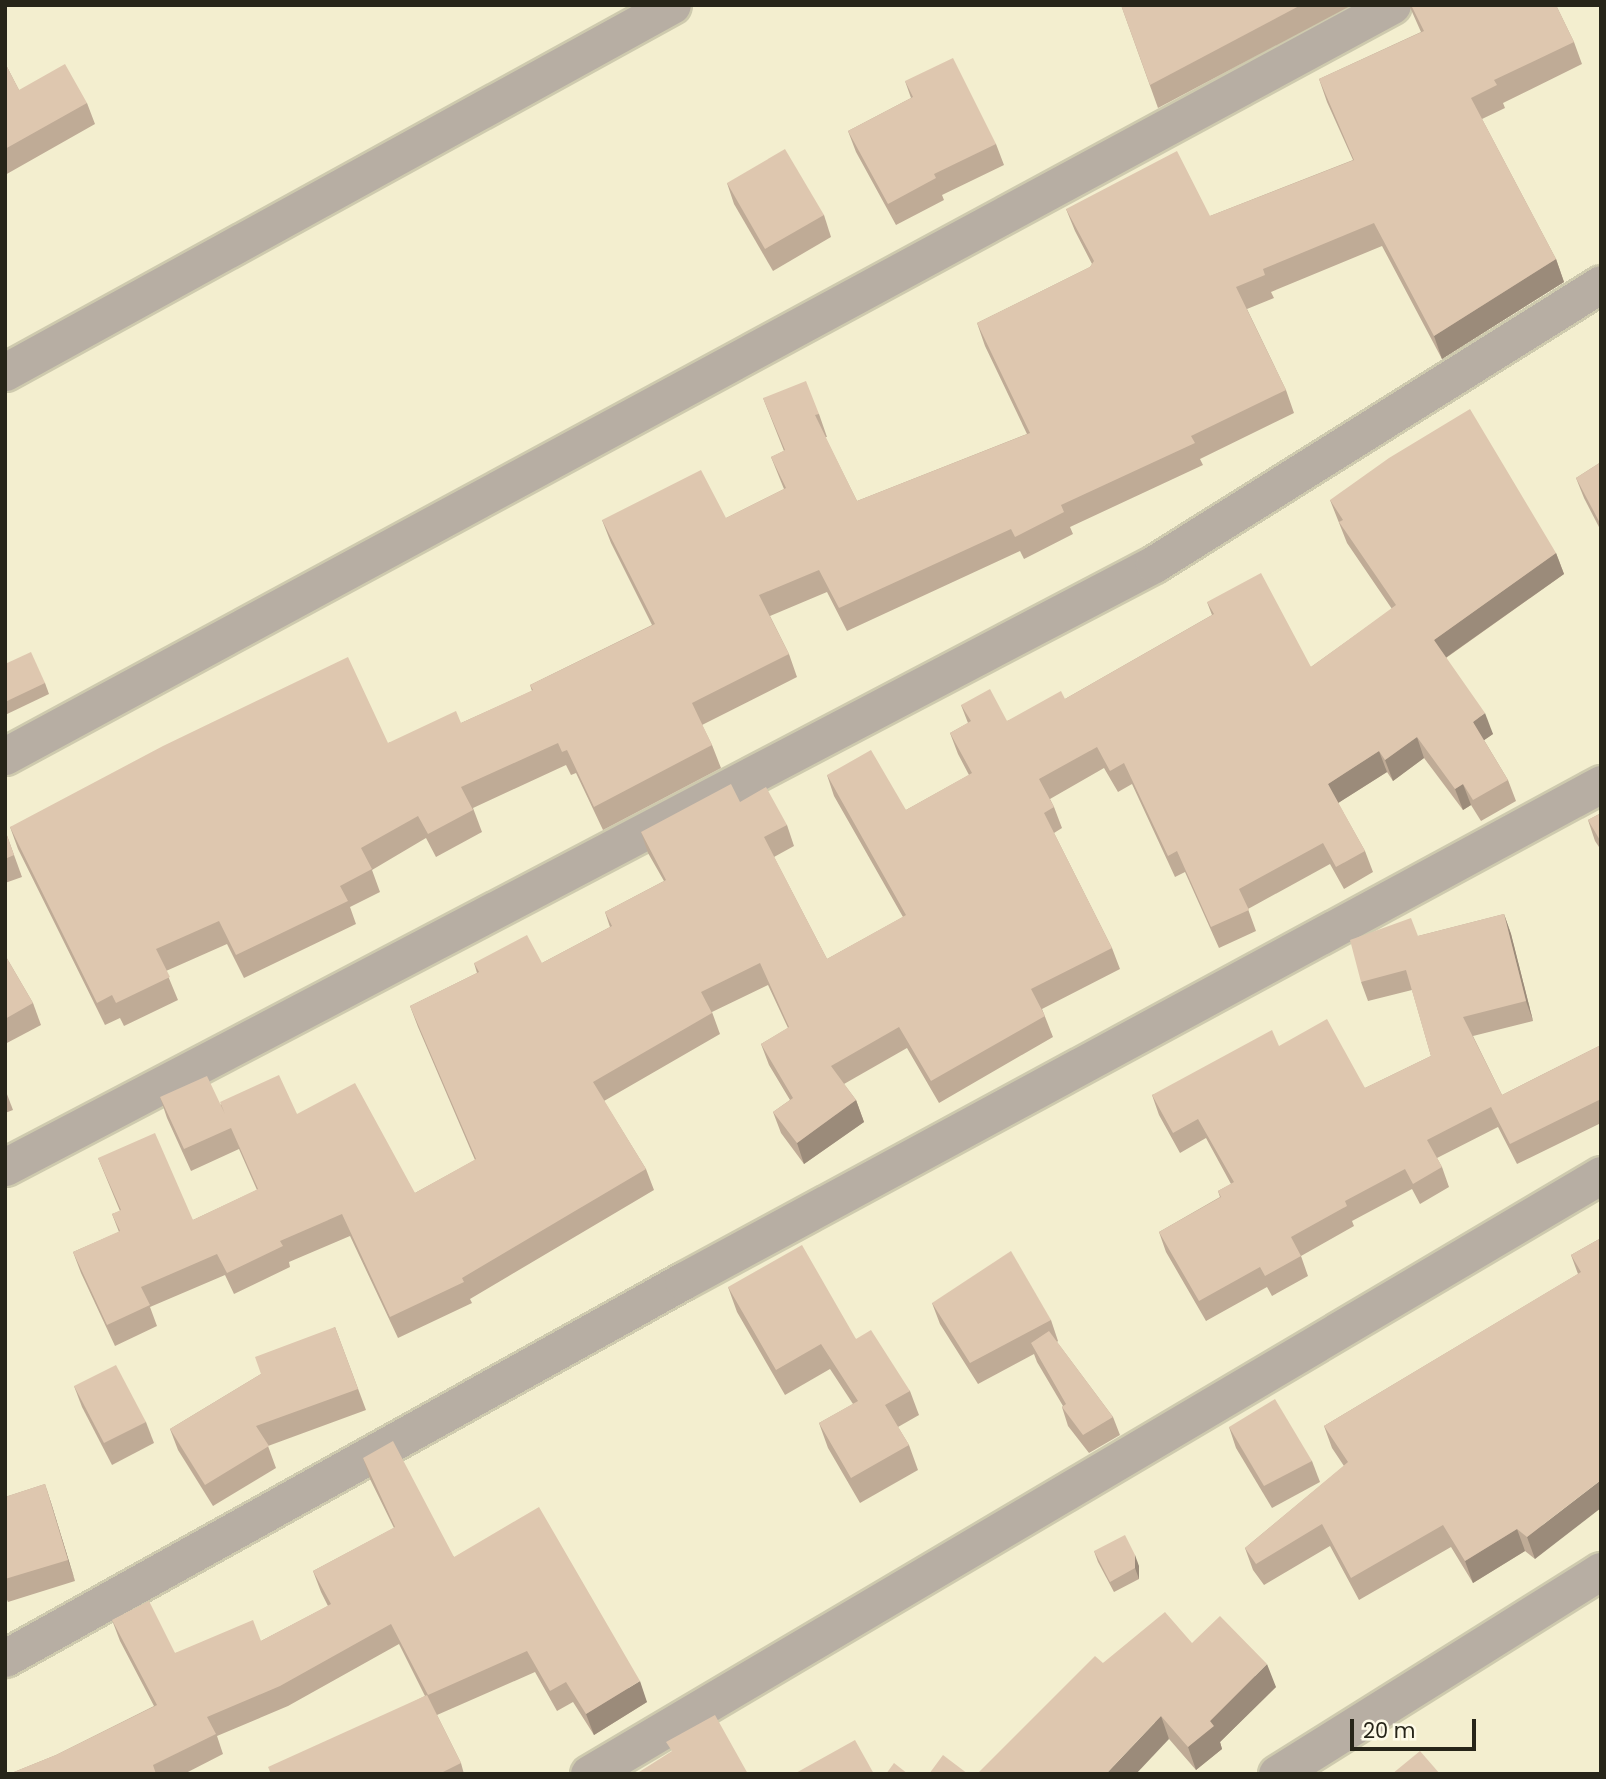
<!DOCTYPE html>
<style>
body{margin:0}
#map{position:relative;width:1606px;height:1779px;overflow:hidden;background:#f3eecf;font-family:Poppins,sans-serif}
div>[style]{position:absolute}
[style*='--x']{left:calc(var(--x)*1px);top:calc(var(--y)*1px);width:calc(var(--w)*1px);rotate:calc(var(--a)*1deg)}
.roads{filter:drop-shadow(2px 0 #cecaae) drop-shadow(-2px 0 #cecaae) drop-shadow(0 2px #cecaae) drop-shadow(0 -2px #cecaae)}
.minor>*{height:37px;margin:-18.5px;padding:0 18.5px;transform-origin:18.5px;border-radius:18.5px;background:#b7aea3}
.wall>*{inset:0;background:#bfab96}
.shaded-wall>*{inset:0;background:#9b8b7a}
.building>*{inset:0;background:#dec7af}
span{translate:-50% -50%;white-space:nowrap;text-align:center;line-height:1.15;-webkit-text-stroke:7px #fefbe8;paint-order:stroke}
.frame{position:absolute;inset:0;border:7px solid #272519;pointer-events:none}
.scale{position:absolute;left:1350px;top:1719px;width:126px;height:32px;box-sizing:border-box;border:4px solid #272519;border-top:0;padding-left:9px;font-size:21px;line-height:24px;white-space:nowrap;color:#272519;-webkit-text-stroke:5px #fefbe8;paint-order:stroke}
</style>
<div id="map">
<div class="roads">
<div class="minor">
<i style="--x:5;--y:372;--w:761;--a:-28.82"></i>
<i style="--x:5;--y:756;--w:1577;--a:-28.43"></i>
<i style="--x:5;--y:1167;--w:1298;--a:-27.69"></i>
<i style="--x:1154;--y:564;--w:527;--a:-32.06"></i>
<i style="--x:5;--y:1658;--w:776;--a:-29.08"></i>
<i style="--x:683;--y:1281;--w:1044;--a:-28.43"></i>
<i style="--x:589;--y:1774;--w:1176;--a:-30.62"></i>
<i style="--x:1277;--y:1774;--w:382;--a:-32.1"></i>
</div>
</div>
<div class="wall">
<i style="clip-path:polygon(1121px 5px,1352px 5px,1158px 108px)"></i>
<i style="clip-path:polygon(1409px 5px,1556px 5px,1574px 42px,1582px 64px,1503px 103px,1505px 108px,1482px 119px,1556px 259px,1564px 282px,1442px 359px,1382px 246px,1271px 292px,1274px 298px,1247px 309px,1286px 390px,1294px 413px,1200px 459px,1203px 465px,1070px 527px,1073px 534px,1024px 559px,1020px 551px,847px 631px,827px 592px,770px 616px,789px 654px,797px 677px,702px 725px,712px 745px,721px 768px,603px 830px,576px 773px,571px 775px,566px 765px,473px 808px,482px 832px,436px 857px,426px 838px,372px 870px,380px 892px,350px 907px,356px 924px,244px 978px,227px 944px,166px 971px,178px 1000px,124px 1026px,120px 1018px,105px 1025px,18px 849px,10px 827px,388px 743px,461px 723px,532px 691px,530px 685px,652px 625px,611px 543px,602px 520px,726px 518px,784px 489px,771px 457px,784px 451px,763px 398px,819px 414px,827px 437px,825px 437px,857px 501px,1027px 434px,985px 346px,977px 323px,1090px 267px,1092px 264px,1075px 231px,1066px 209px,1210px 216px,1353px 160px,1327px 102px,1319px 79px,1421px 32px)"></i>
<i style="clip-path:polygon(5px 63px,19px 90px,87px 103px,95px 124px,5px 175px)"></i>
<i style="clip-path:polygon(905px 81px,996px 144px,1004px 165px,942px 195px,944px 200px,896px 225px,856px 152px,848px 131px,911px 98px)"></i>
<i style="clip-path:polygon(727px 183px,824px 215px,831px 237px,773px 271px,734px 204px)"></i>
<i style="clip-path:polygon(1601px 462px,1601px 531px,1584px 498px,1576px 478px)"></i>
<i style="clip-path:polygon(1330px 500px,1556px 553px,1564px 574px,1446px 658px,1493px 734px,1484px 740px,1508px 780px,1516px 801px,1481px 821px,1471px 805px,1463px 810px,1424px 758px,1393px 781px,1387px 772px,1338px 803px,1365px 851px,1373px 872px,1344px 889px,1330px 864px,1248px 909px,1256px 931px,1219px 948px,1185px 872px,1175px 877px,1132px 784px,1118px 792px,1104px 768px,1050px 799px,1054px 807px,1062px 828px,1054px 833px,1112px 948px,1120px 969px,1042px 1009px,1053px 1037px,939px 1103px,907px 1048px,844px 1084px,856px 1100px,864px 1122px,804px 1164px,781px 1133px,773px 1112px,790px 1100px,769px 1065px,761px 1044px,788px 1028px,768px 985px,712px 1012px,720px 1034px,604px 1101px,646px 1169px,654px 1190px,470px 1299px,472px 1303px,398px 1338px,350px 1236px,289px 1262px,290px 1267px,234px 1294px,225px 1275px,150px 1307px,157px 1326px,115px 1346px,81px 1273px,73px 1252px,119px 1232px,112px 1214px,120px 1211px,98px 1158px,193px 1220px,257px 1190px,239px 1149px,191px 1171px,167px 1118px,160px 1097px,297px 1114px,415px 1193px,475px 1160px,418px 1027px,410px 1006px,477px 973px,474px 963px,542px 963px,610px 927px,605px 912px,664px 881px,648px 853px,641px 832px,740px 802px,787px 825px,794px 846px,774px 857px,827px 959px,903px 917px,834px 796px,827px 775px,906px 810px,969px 775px,958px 754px,950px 733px,968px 723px,961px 705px,1007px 721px,1065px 699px,1212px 615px,1207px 602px,1311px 667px,1392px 609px,1347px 543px)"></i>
<i style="clip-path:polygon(5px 664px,45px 683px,49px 694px,5px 715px)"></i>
<i style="clip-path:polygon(1601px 813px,1601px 850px,1595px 841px,1588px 820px)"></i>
<i style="clip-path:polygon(5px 830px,22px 877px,5px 883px)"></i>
<i style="clip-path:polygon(1504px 914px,1511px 934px,1533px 1021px,1473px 1036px,1502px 1095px,1601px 1045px,1601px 1123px,1517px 1164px,1498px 1127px,1437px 1158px,1442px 1167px,1449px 1187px,1420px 1204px,1412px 1189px,1352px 1221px,1354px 1226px,1301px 1256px,1308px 1276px,1272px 1296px,1267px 1287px,1206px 1321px,1166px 1252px,1159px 1232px,1220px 1197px,1218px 1191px,1231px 1184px,1206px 1138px,1180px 1153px,1159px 1115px,1152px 1095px,1279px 1046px,1365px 1088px,1431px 1056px,1412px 990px,1368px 1001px,1361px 982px,1418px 936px)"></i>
<i style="clip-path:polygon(5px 955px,33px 1003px,41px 1025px,5px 1044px)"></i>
<i style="clip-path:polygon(5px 1089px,13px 1110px,5px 1113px)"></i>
<i style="clip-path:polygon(1601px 1238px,1535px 1559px,1525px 1551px,1473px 1583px,1451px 1547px,1359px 1600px,1330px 1546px,1264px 1585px,1253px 1570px,1245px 1548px,1344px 1466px,1332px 1448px,1324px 1426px,1578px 1274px,1571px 1255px)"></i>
<i style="clip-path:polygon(728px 1287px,856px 1339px,910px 1391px,919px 1415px,898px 1427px,909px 1445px,918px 1470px,860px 1503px,828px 1448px,819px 1423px,853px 1404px,830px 1369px,785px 1395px,737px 1312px)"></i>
<i style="clip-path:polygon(932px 1303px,1051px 1320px,1058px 1341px,1057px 1342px,1113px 1417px,1120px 1435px,1089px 1453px,1068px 1426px,1062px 1407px,1063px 1406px,1037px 1362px,1034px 1354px,978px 1384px,940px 1324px)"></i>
<i style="clip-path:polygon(335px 1327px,366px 1410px,268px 1446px,276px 1468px,213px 1506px,178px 1450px,170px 1429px,261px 1374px)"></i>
<i style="clip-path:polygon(74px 1386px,146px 1422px,154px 1443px,112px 1465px,82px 1407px)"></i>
<i style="clip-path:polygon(1229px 1427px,1312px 1461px,1320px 1482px,1272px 1508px,1236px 1448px)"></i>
<i style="clip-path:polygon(363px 1458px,454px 1557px,647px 1702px,594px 1735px,573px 1702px,557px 1711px,535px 1672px,437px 1715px,461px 1763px,464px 1774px,271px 1774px,425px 1696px,399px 1644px,288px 1706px,217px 1736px,223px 1754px,184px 1774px,9px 1774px,56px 1755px,154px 1706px,120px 1641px,112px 1620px,175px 1653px,261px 1641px,328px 1606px,321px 1592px,313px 1571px,394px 1528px,370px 1479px)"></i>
<i style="clip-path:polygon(45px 1484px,52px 1506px,75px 1581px,8px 1602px,5px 1595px,5px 1497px)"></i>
<i style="clip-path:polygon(1094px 1551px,1139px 1566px,1139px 1579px,1114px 1592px,1098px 1562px)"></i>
<i style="clip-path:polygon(1192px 1643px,1276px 1687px,1220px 1742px,1222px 1749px,1196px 1770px,1103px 1663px)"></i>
</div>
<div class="shaded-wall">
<i style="clip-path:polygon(1556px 259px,1564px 282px,1442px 359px,1434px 336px)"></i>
<i style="clip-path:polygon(1556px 553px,1564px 574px,1441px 661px,1434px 640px)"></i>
<i style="clip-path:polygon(1485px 713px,1493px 734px,1480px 743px,1473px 722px)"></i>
<i style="clip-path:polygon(1417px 737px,1424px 758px,1393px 781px,1385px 760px)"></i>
<i style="clip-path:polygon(1379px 751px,1387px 772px,1335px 805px,1328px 784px)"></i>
<i style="clip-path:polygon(1463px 784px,1471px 805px,1463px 810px,1455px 789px)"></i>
<i style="clip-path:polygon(1504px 914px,1511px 934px,1533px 1021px,1526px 1001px)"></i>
<i style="clip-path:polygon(856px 1100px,864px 1122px,804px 1164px,797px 1143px)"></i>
<i style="clip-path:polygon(1601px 1480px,1601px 1508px,1535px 1559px,1527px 1537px)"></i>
<i style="clip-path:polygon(45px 1484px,52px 1506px,75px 1581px,68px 1560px)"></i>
<i style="clip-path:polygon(1517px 1529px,1525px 1551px,1473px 1583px,1465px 1561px)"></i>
<i style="clip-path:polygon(1135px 1555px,1139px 1566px,1139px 1579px,1135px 1568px)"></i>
<i style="clip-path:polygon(1267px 1664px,1276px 1687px,1220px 1742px,1222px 1749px,1196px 1770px,1188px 1747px,1210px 1721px)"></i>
<i style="clip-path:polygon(640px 1681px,647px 1702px,594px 1735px,586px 1714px)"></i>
<i style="clip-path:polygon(1161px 1716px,1169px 1739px,1136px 1774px,1106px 1774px)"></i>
</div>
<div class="building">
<i style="clip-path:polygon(1121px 5px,1301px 5px,1150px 85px)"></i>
<i style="clip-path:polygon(1411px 5px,1556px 5px,1574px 42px,1494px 80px,1497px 85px,1471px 98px,1556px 259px,1434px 336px,1374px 223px,1263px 269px,1265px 275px,1236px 287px,1286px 390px,1191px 436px,1195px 443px,1061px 505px,1064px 512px,1015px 537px,1011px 529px,839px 608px,819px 570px,759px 595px,789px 654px,692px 703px,712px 745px,594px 807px,567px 750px,562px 752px,558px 743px,461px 787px,473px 810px,428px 834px,418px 816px,361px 848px,372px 869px,340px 886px,348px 901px,236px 955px,219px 921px,156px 949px,170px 977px,116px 1003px,112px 995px,97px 1003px,10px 827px,163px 746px,348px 657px,388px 743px,456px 711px,461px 723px,533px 690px,530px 685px,655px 624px,602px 520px,701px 470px,726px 518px,786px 488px,771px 457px,785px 450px,763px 398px,806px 381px,819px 414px,815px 415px,857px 501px,1030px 433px,977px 323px,1090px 267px,1094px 261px,1066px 209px,1177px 151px,1210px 216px,1354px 160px,1319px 79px,1424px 31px)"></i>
<i style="clip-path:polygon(953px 58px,996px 144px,934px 174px,936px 178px,888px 204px,848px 131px,913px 97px,905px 81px)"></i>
<i style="clip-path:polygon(5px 63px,19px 90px,65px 64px,87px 103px,5px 149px)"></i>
<i style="clip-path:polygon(785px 149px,824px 215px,765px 249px,727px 183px)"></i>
<i style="clip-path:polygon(1470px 409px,1556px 553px,1434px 640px,1485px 713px,1473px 722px,1508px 780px,1473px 800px,1463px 784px,1455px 789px,1417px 737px,1385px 760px,1379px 751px,1328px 784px,1365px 851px,1336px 867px,1323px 843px,1239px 889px,1249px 910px,1211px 927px,1177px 851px,1168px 856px,1124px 763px,1110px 771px,1097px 747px,1039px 779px,1054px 807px,1044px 813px,1112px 948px,1031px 989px,1045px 1016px,931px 1081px,899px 1027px,831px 1066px,856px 1100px,797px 1143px,773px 1112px,793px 1098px,761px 1044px,789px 1027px,760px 963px,701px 992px,712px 1013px,593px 1082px,646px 1169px,462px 1278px,464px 1282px,390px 1317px,342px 1214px,280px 1241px,283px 1246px,227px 1273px,217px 1254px,141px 1287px,150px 1305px,107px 1325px,73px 1252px,120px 1231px,112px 1214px,121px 1210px,98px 1158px,155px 1133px,193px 1220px,258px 1189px,231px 1128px,184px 1149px,160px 1097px,207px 1076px,225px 1114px,220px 1102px,279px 1075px,297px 1114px,355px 1083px,415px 1193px,476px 1159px,410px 1006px,479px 972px,474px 963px,527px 935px,542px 963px,612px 926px,605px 912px,666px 880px,641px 832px,731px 784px,740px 802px,766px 787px,787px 825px,764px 837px,827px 959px,906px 915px,827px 775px,871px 750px,906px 810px,972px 773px,950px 733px,971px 721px,961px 705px,990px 689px,1007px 721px,1061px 691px,1065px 699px,1214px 614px,1207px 602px,1261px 573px,1311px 667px,1396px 605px,1339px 522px,1343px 520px,1330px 500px,1389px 458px)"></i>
<i style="clip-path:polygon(1601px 462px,1601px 525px,1576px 478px)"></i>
<i style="clip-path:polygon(31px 652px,45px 683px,5px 702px,5px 664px)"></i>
<i style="clip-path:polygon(1601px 813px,1601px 842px,1588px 820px)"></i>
<i style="clip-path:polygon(5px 830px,14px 855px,5px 859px)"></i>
<i style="clip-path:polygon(1504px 914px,1526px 1001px,1463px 1017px,1502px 1095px,1601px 1045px,1601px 1099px,1510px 1144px,1491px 1107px,1427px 1140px,1442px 1167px,1413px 1184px,1405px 1169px,1345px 1201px,1347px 1206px,1291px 1237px,1301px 1256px,1265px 1276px,1260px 1267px,1199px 1301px,1159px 1232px,1221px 1197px,1218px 1191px,1234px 1182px,1198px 1119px,1173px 1133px,1152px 1095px,1272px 1030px,1279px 1046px,1327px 1019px,1365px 1088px,1431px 1056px,1406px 970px,1361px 982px,1350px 940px,1411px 918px,1418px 936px)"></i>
<i style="clip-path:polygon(5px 955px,33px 1003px,5px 1019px)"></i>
<i style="clip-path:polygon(1601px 1238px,1601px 1480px,1527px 1537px,1517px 1529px,1465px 1561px,1443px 1525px,1351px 1578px,1322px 1524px,1256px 1564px,1245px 1548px,1348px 1462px,1324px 1426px,1581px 1272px,1571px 1255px)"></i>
<i style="clip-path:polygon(802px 1245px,856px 1339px,871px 1330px,910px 1391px,885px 1405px,909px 1445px,851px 1478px,819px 1423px,858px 1401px,821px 1344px,776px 1370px,728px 1287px)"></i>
<i style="clip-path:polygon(1011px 1251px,1051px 1320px,970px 1363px,932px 1303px)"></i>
<i style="clip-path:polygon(335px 1327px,358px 1389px,256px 1426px,269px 1446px,205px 1485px,170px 1429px,261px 1374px,255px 1357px)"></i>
<i style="clip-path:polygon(1049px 1331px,1113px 1417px,1083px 1435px,1062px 1407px,1066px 1404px,1031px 1343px)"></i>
<i style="clip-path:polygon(116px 1365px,146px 1422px,104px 1443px,74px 1386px)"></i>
<i style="clip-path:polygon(1275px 1399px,1312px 1461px,1264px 1486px,1229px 1427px)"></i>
<i style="clip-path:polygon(393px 1441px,454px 1557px,539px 1507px,640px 1681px,586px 1714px,566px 1682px,550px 1691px,527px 1651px,428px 1695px,391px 1624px,280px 1686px,207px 1717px,216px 1734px,153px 1765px,156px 1774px,9px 1774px,56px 1755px,157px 1705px,112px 1620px,149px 1601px,175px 1653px,253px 1620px,261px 1641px,331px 1604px,313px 1571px,395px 1527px,363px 1458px)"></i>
<i style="clip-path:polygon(45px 1484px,68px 1560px,5px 1579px,5px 1497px)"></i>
<i style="clip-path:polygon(1125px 1535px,1135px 1555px,1135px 1568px,1110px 1582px,1094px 1551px)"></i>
<i style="clip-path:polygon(1165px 1612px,1192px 1643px,1220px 1616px,1267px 1664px,1210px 1721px,1214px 1726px,1188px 1747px,1161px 1716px,1106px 1774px,977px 1774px,1095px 1656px,1103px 1663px)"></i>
<i style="clip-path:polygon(427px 1695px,461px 1763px,439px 1774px,271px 1774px,268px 1767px)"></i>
<i style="clip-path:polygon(715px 1715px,748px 1774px,636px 1774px,672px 1751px,666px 1742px)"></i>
<i style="clip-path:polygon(855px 1740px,874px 1774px,794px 1774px)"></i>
<i style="clip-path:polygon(1420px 1751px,1440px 1774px,1392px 1774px)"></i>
<i style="clip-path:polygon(943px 1755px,968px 1774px,929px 1774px)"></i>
<i style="clip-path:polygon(894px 1763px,908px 1774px,886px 1774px)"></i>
</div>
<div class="frame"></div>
<div class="scale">20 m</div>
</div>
